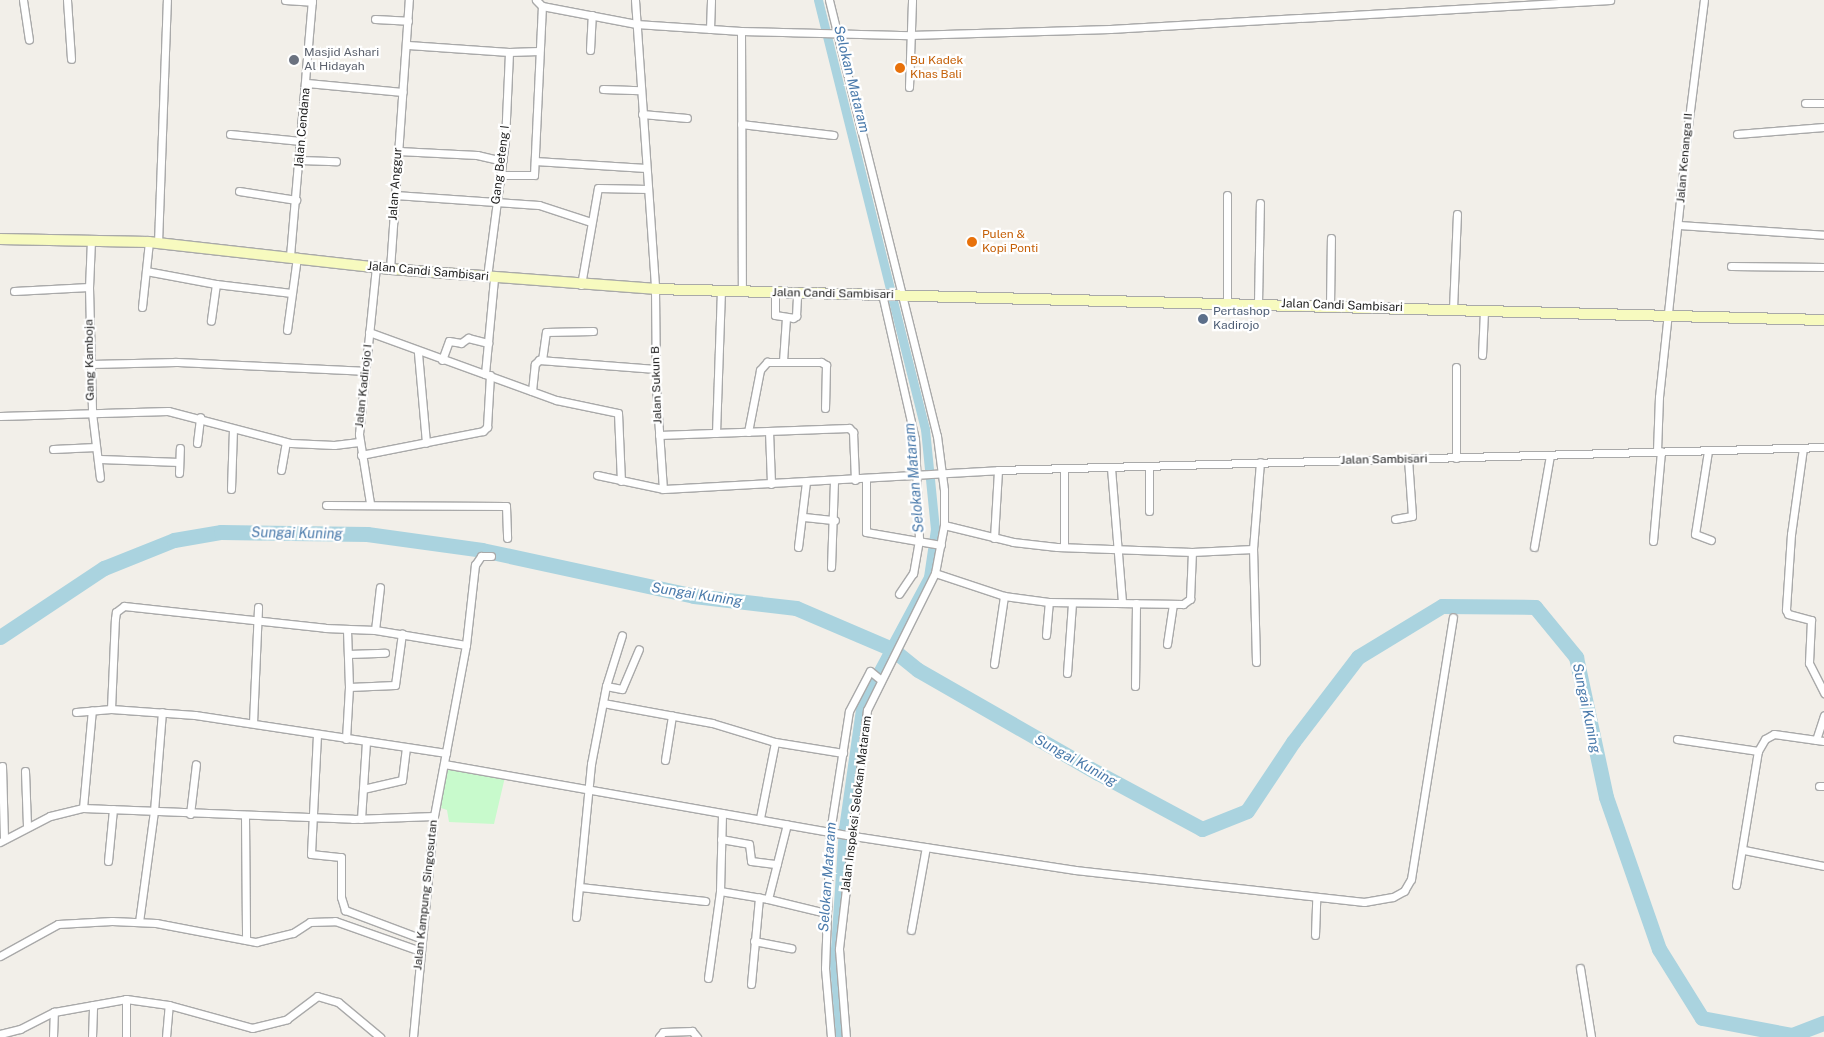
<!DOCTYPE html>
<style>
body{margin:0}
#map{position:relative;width:1824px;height:1037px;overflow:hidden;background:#f2efe9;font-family:"Public Sans",sans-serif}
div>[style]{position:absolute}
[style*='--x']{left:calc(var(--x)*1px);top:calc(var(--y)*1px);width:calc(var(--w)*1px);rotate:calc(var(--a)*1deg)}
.park>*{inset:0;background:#c8facc}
.canal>*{height:9px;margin:-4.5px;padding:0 4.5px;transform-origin:4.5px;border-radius:4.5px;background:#aad3df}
.river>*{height:15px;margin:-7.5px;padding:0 7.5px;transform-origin:7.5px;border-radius:7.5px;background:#aad3df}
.roads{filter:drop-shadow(1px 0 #a9a9a9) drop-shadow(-1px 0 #a9a9a9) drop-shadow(0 1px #a9a9a9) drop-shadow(0 -1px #a9a9a9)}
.street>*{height:7px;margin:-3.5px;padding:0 3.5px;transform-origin:3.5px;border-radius:3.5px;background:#fff}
.secondary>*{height:10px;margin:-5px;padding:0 5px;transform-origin:5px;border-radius:5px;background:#f7fabf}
.dots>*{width:14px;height:14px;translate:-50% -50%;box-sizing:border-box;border:2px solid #fff;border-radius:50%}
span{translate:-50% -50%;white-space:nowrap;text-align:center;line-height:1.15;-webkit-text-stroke:4.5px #fff;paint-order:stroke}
.worship-label{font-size:12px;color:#5b616d}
.left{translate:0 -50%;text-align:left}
.food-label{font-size:12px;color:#c56008}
.street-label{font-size:12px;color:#222}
.service-label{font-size:12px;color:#4e5e75}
.water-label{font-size:14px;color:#4a7aab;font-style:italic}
</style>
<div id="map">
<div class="park">
<i style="clip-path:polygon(446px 768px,505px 777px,494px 824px,449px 822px,447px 810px,441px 808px)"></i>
</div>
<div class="canal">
<i style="--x:818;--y:0;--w:442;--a:76"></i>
<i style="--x:925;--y:429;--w:100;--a:84.3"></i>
<i style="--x:935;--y:529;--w:49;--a:98.3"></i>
<i style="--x:928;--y:577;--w:142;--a:118.2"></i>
<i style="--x:861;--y:702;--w:127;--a:98.1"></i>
<i style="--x:843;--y:828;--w:137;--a:93.8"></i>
<i style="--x:834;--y:965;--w:72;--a:85.2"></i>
</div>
<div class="river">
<i style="--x:0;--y:637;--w:125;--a:-33.6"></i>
<i style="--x:104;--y:568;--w:75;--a:-21.8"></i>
<i style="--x:174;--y:540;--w:48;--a:-9.7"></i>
<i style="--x:221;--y:532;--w:146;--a:0.8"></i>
<i style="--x:367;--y:534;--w:116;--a:7.9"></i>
<i style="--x:482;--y:550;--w:217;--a:12.2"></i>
<i style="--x:694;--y:596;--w:103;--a:6.7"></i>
<i style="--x:796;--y:608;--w:104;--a:23.1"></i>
<i style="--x:892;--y:649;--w:33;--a:39"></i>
<i style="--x:918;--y:670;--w:207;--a:29.8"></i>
<i style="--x:1098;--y:773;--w:118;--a:28.3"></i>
<i style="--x:1202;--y:829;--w:48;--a:-21.8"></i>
<i style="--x:1247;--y:811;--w:83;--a:-56.3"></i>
<i style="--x:1293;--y:742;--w:107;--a:-52.6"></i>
<i style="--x:1358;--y:657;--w:98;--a:-31.3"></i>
<i style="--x:1442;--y:606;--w:93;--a:0.6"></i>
<i style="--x:1535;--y:607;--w:65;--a:50.6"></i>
<i style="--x:1576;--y:657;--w:143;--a:77.9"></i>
<i style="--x:1606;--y:797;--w:161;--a:70.8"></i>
<i style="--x:1659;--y:949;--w:81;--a:58.1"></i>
<i style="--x:1702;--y:1018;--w:92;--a:10.7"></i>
<i style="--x:1792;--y:1035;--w:34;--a:-21"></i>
</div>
<div class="roads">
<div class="street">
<i style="--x:23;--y:0;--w:40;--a:81.5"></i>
<i style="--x:67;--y:0;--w:59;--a:86.1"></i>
<i style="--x:285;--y:0;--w:27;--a:4"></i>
<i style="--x:536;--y:0;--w:8;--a:45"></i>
<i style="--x:542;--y:6;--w:96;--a:10.8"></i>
<i style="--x:636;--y:24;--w:105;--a:3.8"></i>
<i style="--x:741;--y:31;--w:169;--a:1.4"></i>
<i style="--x:910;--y:35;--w:200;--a:-1.7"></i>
<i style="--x:1110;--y:29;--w:501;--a:-3.32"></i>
<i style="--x:635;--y:0;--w:290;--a:86"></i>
<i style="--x:655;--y:289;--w:98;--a:89.4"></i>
<i style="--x:656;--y:387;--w:102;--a:86.1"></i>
<i style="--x:663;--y:489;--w:336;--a:-3.2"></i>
<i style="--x:998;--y:470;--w:826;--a:-1.59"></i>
<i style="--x:829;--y:0;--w:449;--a:76.1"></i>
<i style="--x:937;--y:436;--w:54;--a:82.6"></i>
<i style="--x:944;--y:490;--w:35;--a:90"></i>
<i style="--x:944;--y:525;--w:49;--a:100.6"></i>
<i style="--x:935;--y:573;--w:153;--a:116.4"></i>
<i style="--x:867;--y:710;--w:241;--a:96.7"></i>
<i style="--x:839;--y:949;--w:88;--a:85.5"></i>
<i style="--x:375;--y:19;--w:33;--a:3"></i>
<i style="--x:710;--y:29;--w:29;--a:-88"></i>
<i style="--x:741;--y:31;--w:261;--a:89.8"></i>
<i style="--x:408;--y:45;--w:101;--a:4"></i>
<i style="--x:509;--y:52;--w:30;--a:-2"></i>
<i style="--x:590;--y:50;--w:35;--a:-87"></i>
<i style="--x:307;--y:83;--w:96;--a:5.4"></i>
<i style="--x:909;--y:87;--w:87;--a:-88"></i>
<i style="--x:603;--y:89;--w:37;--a:2"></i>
<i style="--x:1805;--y:103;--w:19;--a:0"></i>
<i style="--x:642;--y:114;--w:45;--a:5.1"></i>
<i style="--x:741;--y:124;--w:93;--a:6.8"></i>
<i style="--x:230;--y:134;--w:71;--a:5.6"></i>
<i style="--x:1737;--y:134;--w:87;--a:-4.6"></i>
<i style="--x:398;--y:151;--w:79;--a:2.9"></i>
<i style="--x:477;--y:155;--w:26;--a:13"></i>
<i style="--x:300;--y:160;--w:36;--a:2"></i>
<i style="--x:535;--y:161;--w:111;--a:3.6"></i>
<i style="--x:500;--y:175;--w:34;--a:0"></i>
<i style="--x:534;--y:175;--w:169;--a:-87.3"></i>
<i style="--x:239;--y:191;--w:58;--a:9"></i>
<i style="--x:395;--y:195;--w:144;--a:4"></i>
<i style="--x:539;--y:205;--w:55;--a:18.1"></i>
<i style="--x:1227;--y:195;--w:107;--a:90"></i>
<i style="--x:1679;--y:225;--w:145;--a:3.9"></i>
<i style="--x:91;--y:240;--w:47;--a:92.4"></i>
<i style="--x:89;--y:287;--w:126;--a:88.6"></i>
<i style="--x:92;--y:413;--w:65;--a:83"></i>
<i style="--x:158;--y:243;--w:243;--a:-87.9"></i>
<i style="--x:290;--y:256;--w:257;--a:-85.1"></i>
<i style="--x:1731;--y:266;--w:93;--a:0.6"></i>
<i style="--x:390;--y:269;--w:270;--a:-86"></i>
<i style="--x:146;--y:271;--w:71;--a:10.5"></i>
<i style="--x:216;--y:284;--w:37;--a:98"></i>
<i style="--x:487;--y:277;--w:137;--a:-82.5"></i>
<i style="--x:505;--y:141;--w:89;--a:-87.4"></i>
<i style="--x:216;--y:284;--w:76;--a:6.8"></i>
<i style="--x:581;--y:285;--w:98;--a:-80.1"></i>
<i style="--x:598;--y:188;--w:50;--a:1.1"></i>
<i style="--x:14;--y:291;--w:75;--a:-3.1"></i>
<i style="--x:775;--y:294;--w:21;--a:90"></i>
<i style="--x:775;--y:315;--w:18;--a:9"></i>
<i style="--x:793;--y:318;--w:4;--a:-34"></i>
<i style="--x:796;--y:316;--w:22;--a:-87"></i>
<i style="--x:882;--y:294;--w:149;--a:77.2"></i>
<i style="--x:915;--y:439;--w:101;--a:87.7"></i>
<i style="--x:919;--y:540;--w:34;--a:100"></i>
<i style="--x:913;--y:573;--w:25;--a:124"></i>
<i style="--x:1258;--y:303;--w:100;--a:-88.9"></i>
<i style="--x:1330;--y:306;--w:68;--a:-89.2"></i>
<i style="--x:142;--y:307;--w:65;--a:-83.9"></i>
<i style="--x:1453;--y:309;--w:95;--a:-87.6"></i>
<i style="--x:287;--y:330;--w:74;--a:-82.2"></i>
<i style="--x:369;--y:332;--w:199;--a:20"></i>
<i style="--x:556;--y:400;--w:63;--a:11.8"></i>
<i style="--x:618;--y:413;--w:68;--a:87.5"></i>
<i style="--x:418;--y:353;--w:90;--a:84.9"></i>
<i style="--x:1482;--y:355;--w:44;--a:-87.4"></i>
<i style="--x:442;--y:360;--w:20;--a:-70"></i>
<i style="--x:449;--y:341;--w:12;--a:9"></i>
<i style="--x:461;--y:343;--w:9;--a:-36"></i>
<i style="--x:468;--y:338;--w:21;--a:14"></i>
<i style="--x:542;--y:360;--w:28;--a:-82"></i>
<i style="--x:546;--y:332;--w:47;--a:-1.2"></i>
<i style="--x:783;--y:361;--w:43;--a:-86"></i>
<i style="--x:91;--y:364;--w:85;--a:-1.3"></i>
<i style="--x:176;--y:362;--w:189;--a:2.7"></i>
<i style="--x:485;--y:374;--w:96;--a:-84.6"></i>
<i style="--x:532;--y:391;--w:27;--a:-84"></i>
<i style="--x:535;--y:364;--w:6;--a:-45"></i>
<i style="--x:539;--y:360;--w:117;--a:4.4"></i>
<i style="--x:0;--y:416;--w:168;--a:-1.7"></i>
<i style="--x:168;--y:411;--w:127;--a:14.6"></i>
<i style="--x:291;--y:443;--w:43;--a:2.7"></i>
<i style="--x:334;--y:445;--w:25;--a:-7"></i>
<i style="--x:769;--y:431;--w:53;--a:87.8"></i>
<i style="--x:748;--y:432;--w:63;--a:-79"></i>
<i style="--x:760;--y:370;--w:11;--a:-49"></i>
<i style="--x:767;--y:362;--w:54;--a:0"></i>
<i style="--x:821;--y:362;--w:6;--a:31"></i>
<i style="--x:826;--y:365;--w:43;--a:91.3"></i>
<i style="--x:716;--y:433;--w:142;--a:-88"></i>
<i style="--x:659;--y:435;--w:190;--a:-2.1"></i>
<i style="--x:849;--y:428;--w:6;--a:45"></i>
<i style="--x:853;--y:432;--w:48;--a:87.6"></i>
<i style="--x:197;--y:443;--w:26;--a:-83"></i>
<i style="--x:1803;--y:448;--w:87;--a:97.9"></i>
<i style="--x:1791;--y:534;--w:76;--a:93.8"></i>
<i style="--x:1786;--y:610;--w:4;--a:63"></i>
<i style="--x:1788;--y:614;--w:24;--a:15"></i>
<i style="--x:1811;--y:620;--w:43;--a:92.7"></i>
<i style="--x:1809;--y:663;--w:34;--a:63"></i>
<i style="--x:53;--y:449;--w:43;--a:-2.7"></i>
<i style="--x:1657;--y:451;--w:54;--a:-87.9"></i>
<i style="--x:1659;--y:397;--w:264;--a:-83.9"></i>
<i style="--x:1687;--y:134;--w:135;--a:-82.8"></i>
<i style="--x:1708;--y:451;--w:84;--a:98.9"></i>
<i style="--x:1695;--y:534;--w:17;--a:21"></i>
<i style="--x:361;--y:455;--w:124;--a:-11.1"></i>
<i style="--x:483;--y:431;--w:6;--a:-45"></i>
<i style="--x:487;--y:427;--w:52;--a:-86.7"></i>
<i style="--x:1456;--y:458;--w:91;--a:-90"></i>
<i style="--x:100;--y:459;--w:79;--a:2.2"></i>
<i style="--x:1111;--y:468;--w:135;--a:85.3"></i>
<i style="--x:281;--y:470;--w:28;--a:-80"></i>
<i style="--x:1064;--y:470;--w:77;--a:90"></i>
<i style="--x:179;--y:473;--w:25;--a:-88"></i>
<i style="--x:597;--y:475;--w:67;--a:12"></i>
<i style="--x:866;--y:479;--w:53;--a:90"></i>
<i style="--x:866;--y:532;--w:76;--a:9.8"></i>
<i style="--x:231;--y:489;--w:60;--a:-88.1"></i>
<i style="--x:370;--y:503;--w:70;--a:-99.1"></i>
<i style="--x:359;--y:434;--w:167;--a:-84.2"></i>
<i style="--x:326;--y:505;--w:180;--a:0.3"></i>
<i style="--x:506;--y:506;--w:32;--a:88"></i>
<i style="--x:1149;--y:511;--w:45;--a:-90"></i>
<i style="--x:804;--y:517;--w:31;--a:6"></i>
<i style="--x:1395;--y:519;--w:17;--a:-10"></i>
<i style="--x:1412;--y:516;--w:57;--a:-94"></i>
<i style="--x:944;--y:525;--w:71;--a:13.8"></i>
<i style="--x:1013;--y:542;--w:44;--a:6.5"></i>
<i style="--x:1057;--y:547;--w:135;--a:2.1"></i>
<i style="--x:1192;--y:552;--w:61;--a:-2.8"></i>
<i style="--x:994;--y:538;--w:68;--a:-86.6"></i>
<i style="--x:1653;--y:541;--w:90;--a:-84.9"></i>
<i style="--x:798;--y:547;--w:65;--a:-83"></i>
<i style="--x:1534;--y:547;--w:93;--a:-80.1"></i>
<i style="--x:831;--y:567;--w:86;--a:-88"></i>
<i style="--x:935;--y:573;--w:73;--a:18.4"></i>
<i style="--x:1004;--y:596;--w:45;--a:7.6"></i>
<i style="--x:1049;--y:602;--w:134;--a:0.9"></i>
<i style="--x:1183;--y:604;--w:9;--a:-36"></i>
<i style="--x:1190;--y:599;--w:47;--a:-87.6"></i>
<i style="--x:375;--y:630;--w:43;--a:-83.4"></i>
<i style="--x:1046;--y:635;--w:33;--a:-85"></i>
<i style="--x:1167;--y:644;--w:40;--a:-81.5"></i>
<i style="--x:348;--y:654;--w:37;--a:-2"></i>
<i style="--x:1256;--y:662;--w:113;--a:-91.5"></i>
<i style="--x:1253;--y:549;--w:87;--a:-85.4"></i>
<i style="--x:994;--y:664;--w:69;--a:-81.6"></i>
<i style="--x:1067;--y:673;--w:69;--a:-85.9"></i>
<i style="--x:606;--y:686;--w:16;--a:11"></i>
<i style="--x:622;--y:689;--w:43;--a:-67"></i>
<i style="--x:1135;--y:686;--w:83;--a:-89.3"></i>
<i style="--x:349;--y:687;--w:46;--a:-2.5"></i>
<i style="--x:395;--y:685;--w:52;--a:-82.3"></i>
<i style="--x:603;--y:703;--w:111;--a:10.4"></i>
<i style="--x:712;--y:723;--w:66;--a:16.8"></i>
<i style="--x:775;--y:742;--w:69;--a:9.2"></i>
<i style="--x:111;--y:709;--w:90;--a:-87.5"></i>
<i style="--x:115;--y:619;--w:7;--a:-82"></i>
<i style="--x:116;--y:612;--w:10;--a:-37"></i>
<i style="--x:124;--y:606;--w:202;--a:6.2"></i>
<i style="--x:325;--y:628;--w:50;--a:2.3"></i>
<i style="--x:375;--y:630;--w:92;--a:9.4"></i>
<i style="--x:76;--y:712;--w:35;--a:-5"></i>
<i style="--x:111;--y:709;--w:84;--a:4.1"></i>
<i style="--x:195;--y:715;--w:254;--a:8.6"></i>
<i style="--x:253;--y:723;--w:116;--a:-87.5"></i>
<i style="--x:317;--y:735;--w:119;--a:92.9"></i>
<i style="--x:311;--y:854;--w:30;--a:6"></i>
<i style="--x:341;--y:857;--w:40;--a:90"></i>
<i style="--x:341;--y:897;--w:14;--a:73"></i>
<i style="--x:345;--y:910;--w:82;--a:20.6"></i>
<i style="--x:346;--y:739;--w:52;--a:-86.7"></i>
<i style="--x:349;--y:687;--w:57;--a:-92"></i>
<i style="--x:1677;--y:739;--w:82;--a:8.4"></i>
<i style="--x:1816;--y:740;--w:26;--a:-72"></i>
<i style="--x:665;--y:760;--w:45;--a:-81"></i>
<i style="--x:444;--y:764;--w:409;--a:10"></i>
<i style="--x:847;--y:835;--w:231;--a:8.7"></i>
<i style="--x:1075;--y:870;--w:291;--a:6.3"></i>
<i style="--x:1364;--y:902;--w:29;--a:-10"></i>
<i style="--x:1393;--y:897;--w:13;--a:-29"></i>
<i style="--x:1404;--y:891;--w:14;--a:-60"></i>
<i style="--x:1411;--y:879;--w:265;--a:-80.9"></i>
<i style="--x:2;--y:766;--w:73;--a:88.4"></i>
<i style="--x:25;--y:771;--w:54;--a:87.9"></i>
<i style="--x:1819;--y:786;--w:5;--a:0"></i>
<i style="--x:363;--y:789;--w:40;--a:-13"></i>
<i style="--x:402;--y:780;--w:33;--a:-83"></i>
<i style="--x:83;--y:808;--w:98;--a:-84.8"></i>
<i style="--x:190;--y:814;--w:50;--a:-83.2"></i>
<i style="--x:245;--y:816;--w:124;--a:89.5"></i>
<i style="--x:760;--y:818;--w:77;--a:-78.8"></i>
<i style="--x:361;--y:819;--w:77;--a:-86.3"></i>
<i style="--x:721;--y:839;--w:28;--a:10"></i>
<i style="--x:749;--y:844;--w:17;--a:83"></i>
<i style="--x:751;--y:861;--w:26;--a:7"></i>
<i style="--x:0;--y:842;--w:56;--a:-27.5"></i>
<i style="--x:50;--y:816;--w:34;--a:-14"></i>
<i style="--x:83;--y:808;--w:270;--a:2.3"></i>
<i style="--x:353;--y:819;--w:81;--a:-2.1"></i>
<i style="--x:1744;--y:850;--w:82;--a:11.3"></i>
<i style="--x:108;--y:861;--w:52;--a:-84.5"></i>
<i style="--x:1736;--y:885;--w:136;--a:-80.7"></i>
<i style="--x:1758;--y:751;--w:14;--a:-60"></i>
<i style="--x:1765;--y:739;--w:10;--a:-29"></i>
<i style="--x:1774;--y:734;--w:50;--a:8"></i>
<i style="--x:580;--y:887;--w:126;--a:6.4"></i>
<i style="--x:720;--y:891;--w:49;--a:9.5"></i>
<i style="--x:768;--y:899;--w:77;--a:-75.8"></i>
<i style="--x:768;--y:899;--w:60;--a:13.6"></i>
<i style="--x:576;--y:917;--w:154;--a:-84.4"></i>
<i style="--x:591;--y:764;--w:79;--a:-79.1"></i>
<i style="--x:606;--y:686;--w:53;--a:-72.6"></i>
<i style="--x:139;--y:922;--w:112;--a:-82.3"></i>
<i style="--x:154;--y:811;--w:99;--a:-85.4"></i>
<i style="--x:911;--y:930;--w:84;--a:-79.8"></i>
<i style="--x:1315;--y:935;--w:37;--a:-88"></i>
<i style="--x:754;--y:941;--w:38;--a:11"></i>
<i style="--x:0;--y:956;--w:66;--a:-28.9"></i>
<i style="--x:58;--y:924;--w:54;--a:-3.2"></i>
<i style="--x:112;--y:921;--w:44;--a:2.6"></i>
<i style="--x:156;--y:923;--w:102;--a:10.8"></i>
<i style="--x:256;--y:942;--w:38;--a:-14"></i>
<i style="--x:293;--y:933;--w:20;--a:-33"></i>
<i style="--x:310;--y:922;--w:25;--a:-2"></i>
<i style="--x:335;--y:921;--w:90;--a:19.4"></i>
<i style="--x:1580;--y:968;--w:70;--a:80.9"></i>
<i style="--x:708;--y:978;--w:88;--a:-82.1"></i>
<i style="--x:720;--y:891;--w:78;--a:-88.5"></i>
<i style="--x:751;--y:984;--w:87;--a:-84.7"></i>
<i style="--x:0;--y:1034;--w:21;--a:-14"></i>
<i style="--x:20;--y:1029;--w:38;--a:-27"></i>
<i style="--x:54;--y:1012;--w:73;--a:-10.2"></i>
<i style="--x:126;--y:999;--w:43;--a:7.9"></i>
<i style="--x:169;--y:1005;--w:86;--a:15.5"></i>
<i style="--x:252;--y:1028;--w:36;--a:-14"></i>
<i style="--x:287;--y:1019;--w:38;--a:-37"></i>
<i style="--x:317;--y:996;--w:22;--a:16"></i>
<i style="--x:338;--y:1002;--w:55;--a:39.8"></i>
<i style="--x:53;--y:1037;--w:25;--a:-88"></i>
<i style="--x:92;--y:1037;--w:32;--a:-88"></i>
<i style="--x:126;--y:1037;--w:38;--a:-90"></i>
<i style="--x:166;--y:1037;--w:32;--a:-85"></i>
<i style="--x:413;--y:1037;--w:222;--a:-84.6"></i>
<i style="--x:434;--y:816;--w:174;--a:-79.4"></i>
<i style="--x:466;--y:645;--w:81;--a:-83.6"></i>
<i style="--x:475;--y:565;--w:11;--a:-56"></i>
<i style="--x:481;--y:556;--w:10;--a:0"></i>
<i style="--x:659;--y:1037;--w:6;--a:-51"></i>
<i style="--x:663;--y:1032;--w:29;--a:-2"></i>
<i style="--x:692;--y:1031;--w:8;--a:50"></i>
<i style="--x:831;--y:1037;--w:69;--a:-95"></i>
<i style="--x:825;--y:968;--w:136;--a:-87.9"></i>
<i style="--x:830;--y:832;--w:122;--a:-81.1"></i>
<i style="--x:849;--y:711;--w:45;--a:-62.3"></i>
<i style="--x:870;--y:671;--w:13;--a:39"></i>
</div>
<div class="secondary">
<i style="--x:0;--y:239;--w:149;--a:1.2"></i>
<i style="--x:149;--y:242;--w:243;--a:6.4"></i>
<i style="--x:390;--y:269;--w:266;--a:4.3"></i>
<i style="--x:655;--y:289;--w:1169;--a:1.52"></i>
</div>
</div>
<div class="dots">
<i style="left:294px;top:60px;background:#6b7280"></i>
<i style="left:900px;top:68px;background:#e8710a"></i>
<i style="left:972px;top:242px;background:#e8710a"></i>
<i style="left:1203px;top:319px;background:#5c6f8a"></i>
</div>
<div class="worship-label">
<span class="left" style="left:304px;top:60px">Masjid Ashari<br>Al Hidayah</span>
</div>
<div class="food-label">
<span class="left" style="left:910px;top:68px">Bu Kadek<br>Khas Bali</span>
<span class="left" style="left:982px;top:242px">Pulen &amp;<br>Kopi Ponti</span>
</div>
<div class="street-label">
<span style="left:303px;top:128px;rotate:-85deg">Jalan Cendana</span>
<span style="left:1685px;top:158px;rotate:-85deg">Jalan Kenanga II</span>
<span style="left:501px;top:165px;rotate:-83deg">Gang Beteng I</span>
<span style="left:396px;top:184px;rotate:-86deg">Jalan Anggur</span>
<span style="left:428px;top:272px;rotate:5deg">Jalan Candi Sambisari</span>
<span style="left:833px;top:294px;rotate:1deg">Jalan Candi Sambisari</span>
<span style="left:1342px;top:306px;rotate:2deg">Jalan Candi Sambisari</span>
<span style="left:90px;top:360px;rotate:-91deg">Gang Kamboja</span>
<span style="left:657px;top:385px;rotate:-92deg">Jalan Sukun B</span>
<span style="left:364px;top:386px;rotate:-84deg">Jalan Kadirojo I</span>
<span style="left:1384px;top:460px;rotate:-1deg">Jalan Sambisari</span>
<span style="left:857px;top:804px;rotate:-83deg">Jalan Inspeksi Selokan Mataram</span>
<span style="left:426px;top:895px;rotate:-84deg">Jalan Kampung Singosutan</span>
</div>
<div class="service-label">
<span class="left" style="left:1213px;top:319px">Pertashop<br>Kadirojo</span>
</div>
<div class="water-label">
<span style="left:852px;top:79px;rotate:76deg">Selokan Mataram</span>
<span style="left:914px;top:478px;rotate:-95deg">Selokan Mataram</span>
<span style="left:297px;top:533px;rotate:1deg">Sungai Kuning</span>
<span style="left:697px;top:594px;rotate:9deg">Sungai Kuning</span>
<span style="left:1587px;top:708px;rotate:78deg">Sungai Kuning</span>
<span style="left:1076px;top:760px;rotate:29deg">Sungai Kuning</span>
<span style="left:827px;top:877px;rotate:-86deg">Selokan Mataram</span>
</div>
</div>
